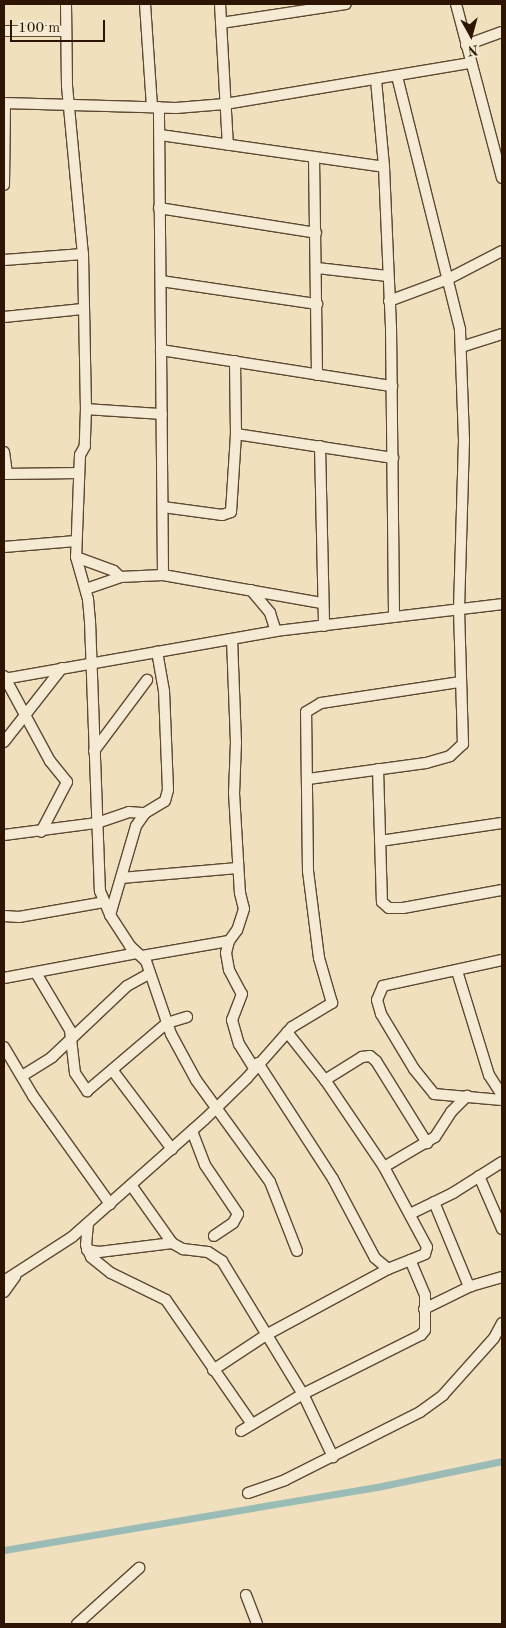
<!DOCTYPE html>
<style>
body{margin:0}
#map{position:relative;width:506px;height:1628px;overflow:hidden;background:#f0e0bd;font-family:"Old Standard TT",serif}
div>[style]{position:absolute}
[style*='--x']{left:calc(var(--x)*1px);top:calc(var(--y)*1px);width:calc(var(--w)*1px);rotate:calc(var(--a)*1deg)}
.canal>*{height:7px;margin:-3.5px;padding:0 3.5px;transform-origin:3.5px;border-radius:3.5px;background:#9bbcb6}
.roads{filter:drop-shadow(1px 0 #5e4832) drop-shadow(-1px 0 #5e4832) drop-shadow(0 1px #5e4832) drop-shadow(0 -1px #5e4832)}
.minor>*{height:10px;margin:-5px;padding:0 5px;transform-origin:5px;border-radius:5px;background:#f5ebd4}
span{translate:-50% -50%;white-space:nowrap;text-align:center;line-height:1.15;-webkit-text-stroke:4px #f5ebd4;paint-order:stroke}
.frame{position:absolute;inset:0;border:5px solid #2e1503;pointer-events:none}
.north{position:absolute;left:446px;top:10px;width:50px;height:50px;-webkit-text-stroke:4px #f5ebd4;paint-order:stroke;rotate:173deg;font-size:14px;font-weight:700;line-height:20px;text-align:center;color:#2e1503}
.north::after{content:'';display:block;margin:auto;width:18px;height:22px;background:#2e1503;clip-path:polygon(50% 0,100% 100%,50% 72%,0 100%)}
.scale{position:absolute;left:10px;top:20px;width:95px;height:22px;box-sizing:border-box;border:2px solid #2e1503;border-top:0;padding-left:6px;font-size:15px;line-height:18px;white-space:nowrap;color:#2e1503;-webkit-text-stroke:4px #f5ebd4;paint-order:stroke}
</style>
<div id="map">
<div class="canal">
<i style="--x:4;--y:1550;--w:378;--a:-9.6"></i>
<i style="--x:377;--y:1487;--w:128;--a:-11.7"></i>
</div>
<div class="roads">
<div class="minor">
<i style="--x:66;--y:4;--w:82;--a:89.3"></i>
<i style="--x:67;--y:86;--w:169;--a:84.6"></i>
<i style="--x:83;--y:254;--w:155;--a:88.9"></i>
<i style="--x:86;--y:409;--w:37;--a:92"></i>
<i style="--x:85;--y:446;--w:10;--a:119"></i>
<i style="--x:80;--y:455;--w:102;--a:92.2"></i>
<i style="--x:76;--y:557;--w:44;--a:74.1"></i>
<i style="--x:88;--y:599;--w:22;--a:85"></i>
<i style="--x:90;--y:621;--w:270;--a:87.9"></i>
<i style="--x:100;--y:891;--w:26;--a:67"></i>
<i style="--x:110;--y:915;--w:37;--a:57"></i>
<i style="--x:130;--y:946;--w:22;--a:43"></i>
<i style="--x:146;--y:961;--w:77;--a:71.1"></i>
<i style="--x:171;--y:1034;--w:52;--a:61.5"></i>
<i style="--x:196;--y:1080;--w:126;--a:54"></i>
<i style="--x:270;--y:1182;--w:74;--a:68.6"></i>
<i style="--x:145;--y:4;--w:103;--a:86.1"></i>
<i style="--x:220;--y:4;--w:141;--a:86.8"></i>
<i style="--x:456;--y:4;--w:180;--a:75.2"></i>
<i style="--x:221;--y:23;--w:126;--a:-8.6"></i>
<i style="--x:4;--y:31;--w:62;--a:0"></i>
<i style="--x:466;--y:45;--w:38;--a:-20"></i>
<i style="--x:376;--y:80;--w:87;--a:84.7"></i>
<i style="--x:384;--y:167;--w:160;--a:87.5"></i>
<i style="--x:391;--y:327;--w:290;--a:89.4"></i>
<i style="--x:4;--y:103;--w:172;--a:1.7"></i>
<i style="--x:176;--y:108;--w:49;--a:-4.7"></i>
<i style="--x:225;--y:104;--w:249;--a:-9.5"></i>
<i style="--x:160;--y:135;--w:226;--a:8.1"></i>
<i style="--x:314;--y:158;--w:217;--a:89.2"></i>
<i style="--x:4;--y:185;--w:82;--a:-89.3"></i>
<i style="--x:159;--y:208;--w:159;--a:9"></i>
<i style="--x:4;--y:260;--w:79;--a:-4.3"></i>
<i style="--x:317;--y:268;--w:71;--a:6.4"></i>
<i style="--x:161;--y:281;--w:158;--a:8.4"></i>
<i style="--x:389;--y:301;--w:63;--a:-20.4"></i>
<i style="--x:448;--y:279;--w:61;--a:-27.4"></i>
<i style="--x:4;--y:317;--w:79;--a:-5.8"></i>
<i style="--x:461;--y:347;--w:43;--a:-17.6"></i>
<i style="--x:161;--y:350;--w:234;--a:8.9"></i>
<i style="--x:86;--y:409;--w:76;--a:3.8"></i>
<i style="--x:236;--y:434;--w:159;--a:8.7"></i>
<i style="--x:320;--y:446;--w:180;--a:88.7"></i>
<i style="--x:4;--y:452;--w:22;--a:82"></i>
<i style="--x:4;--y:474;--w:75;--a:-0.8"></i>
<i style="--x:163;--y:507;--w:60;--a:7.7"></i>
<i style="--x:222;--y:515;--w:9;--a:-18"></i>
<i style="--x:231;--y:512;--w:78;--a:-86.3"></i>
<i style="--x:236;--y:434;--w:73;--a:-90.8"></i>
<i style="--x:4;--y:547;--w:72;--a:-4.8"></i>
<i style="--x:76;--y:557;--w:40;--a:20.2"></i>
<i style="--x:114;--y:571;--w:8;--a:45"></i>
<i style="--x:163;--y:575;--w:161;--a:10"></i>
<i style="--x:86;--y:589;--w:36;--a:-19"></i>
<i style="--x:120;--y:577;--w:43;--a:-2.7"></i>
<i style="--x:163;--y:575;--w:468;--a:-90.5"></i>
<i style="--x:251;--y:590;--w:30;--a:50"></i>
<i style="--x:270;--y:613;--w:19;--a:72"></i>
<i style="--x:232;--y:639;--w:103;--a:87.8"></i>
<i style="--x:236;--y:742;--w:51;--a:92.2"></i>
<i style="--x:234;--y:793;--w:100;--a:86.6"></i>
<i style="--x:240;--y:893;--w:16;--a:76"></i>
<i style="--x:244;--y:909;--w:22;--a:108"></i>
<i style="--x:237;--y:930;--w:14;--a:126"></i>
<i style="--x:229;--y:941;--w:12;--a:104"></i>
<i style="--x:226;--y:953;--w:17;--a:80"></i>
<i style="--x:229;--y:970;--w:27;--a:62"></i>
<i style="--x:242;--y:994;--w:28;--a:111"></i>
<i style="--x:232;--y:1020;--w:25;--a:74"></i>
<i style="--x:239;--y:1044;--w:28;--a:58"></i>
<i style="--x:4;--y:676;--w:97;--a:61.6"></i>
<i style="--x:50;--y:761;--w:27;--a:51"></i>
<i style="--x:67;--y:782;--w:56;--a:117.5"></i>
<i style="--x:4;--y:679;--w:276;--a:-10"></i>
<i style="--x:276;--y:631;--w:228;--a:-6.8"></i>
<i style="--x:4;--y:742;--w:94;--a:-51.9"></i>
<i style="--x:94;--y:751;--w:89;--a:-53.3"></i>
<i style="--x:378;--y:769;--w:133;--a:88.3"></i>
<i style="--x:382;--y:902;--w:9;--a:41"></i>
<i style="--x:389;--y:908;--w:14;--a:0"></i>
<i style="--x:403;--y:908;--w:101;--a:-10.3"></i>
<i style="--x:308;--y:779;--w:119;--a:-7.7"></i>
<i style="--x:426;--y:763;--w:25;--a:-16"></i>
<i style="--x:450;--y:756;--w:18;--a:-43"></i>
<i style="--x:463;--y:744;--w:135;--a:-91.7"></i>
<i style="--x:459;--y:609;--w:169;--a:-88.3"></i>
<i style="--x:464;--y:440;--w:111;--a:-92.1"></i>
<i style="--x:460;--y:329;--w:261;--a:-104"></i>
<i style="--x:4;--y:835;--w:94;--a:-7.4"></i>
<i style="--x:97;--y:823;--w:34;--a:-19"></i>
<i style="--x:129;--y:812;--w:16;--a:4"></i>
<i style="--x:380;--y:841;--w:123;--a:-8.4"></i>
<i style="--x:121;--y:878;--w:117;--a:-4.9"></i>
<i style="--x:110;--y:915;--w:93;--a:-73.7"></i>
<i style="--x:136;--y:826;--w:16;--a:-55"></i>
<i style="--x:145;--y:813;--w:23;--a:-31"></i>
<i style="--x:165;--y:801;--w:11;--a:-75"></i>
<i style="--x:168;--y:790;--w:99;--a:-92.3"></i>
<i style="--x:164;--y:691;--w:40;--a:-100"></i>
<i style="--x:4;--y:916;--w:15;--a:4"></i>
<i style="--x:19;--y:917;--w:86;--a:-10"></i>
<i style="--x:142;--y:956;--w:88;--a:-9.8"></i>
<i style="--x:502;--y:960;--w:122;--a:167.7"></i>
<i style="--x:383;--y:986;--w:15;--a:113"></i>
<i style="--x:377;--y:1000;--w:15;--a:74"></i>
<i style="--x:381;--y:1014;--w:64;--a:59"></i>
<i style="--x:414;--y:1069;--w:32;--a:51"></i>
<i style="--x:434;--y:1094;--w:68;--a:5"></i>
<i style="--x:457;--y:971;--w:109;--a:72.9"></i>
<i style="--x:489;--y:1075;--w:24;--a:57"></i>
<i style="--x:36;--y:973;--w:66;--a:59.2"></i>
<i style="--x:70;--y:1030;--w:43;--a:83.4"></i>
<i style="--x:75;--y:1073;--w:22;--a:56"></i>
<i style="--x:87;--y:1091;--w:105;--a:-40.4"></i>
<i style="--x:167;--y:1023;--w:21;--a:-17"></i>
<i style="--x:4;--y:978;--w:135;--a:-10.6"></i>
<i style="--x:4;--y:1047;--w:57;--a:59.4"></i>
<i style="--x:33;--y:1096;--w:133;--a:54.5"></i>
<i style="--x:258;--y:1063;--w:138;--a:57.1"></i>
<i style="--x:333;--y:1179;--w:89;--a:62"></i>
<i style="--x:375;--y:1258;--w:17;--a:40"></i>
<i style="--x:388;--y:1269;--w:40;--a:-22"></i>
<i style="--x:425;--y:1254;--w:7;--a:-74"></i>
<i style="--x:427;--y:1247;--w:91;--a:-118.3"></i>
<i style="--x:384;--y:1167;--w:105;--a:-124.1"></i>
<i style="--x:325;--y:1080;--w:61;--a:-128.4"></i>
<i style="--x:113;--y:1071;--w:98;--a:52.9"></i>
<i style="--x:22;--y:1076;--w:36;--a:-32"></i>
<i style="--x:52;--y:1057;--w:103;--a:-43.4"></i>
<i style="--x:127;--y:986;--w:26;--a:-29"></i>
<i style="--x:325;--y:1080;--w:44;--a:-31.9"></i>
<i style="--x:362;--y:1057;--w:8;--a:-7"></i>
<i style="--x:370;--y:1056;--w:8;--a:40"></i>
<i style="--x:376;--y:1061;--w:97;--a:58.1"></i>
<i style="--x:192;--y:1131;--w:36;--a:69"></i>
<i style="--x:205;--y:1165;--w:59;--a:56"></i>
<i style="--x:238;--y:1214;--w:10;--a:119"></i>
<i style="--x:233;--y:1223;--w:23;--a:146"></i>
<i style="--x:384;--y:1167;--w:59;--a:-30.5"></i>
<i style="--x:435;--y:1137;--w:30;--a:-57"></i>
<i style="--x:451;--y:1112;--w:23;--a:-45"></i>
<i style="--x:479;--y:1176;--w:58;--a:66.5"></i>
<i style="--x:131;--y:1185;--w:71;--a:54.7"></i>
<i style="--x:172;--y:1243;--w:13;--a:29"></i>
<i style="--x:183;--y:1249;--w:25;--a:7"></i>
<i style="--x:208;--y:1252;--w:17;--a:33"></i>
<i style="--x:222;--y:1261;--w:156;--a:58.7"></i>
<i style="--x:303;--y:1394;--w:70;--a:64.5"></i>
<i style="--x:434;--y:1202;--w:89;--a:67.5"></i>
<i style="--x:468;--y:1284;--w:4;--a:34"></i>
<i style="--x:471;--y:1286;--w:32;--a:-16"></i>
<i style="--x:410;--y:1214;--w:48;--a:-26"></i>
<i style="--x:453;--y:1193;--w:58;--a:-32.3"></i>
<i style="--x:88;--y:1223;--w:22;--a:95"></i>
<i style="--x:86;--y:1245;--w:13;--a:67"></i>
<i style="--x:91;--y:1257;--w:26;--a:39"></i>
<i style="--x:111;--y:1273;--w:61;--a:26.1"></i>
<i style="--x:166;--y:1300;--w:151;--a:55.3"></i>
<i style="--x:87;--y:1250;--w:12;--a:9"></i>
<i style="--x:99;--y:1252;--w:74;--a:-7"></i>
<i style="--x:4;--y:1281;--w:81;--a:-32.9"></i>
<i style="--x:72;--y:1237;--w:176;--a:-41.6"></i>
<i style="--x:204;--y:1120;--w:60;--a:-44.3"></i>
<i style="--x:247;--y:1078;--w:68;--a:-48.6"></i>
<i style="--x:292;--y:1027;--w:47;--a:-31"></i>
<i style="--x:332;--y:1003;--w:47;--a:-106.1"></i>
<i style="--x:319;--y:958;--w:88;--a:-97.2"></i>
<i style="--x:308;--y:871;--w:159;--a:-90.7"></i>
<i style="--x:306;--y:712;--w:17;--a:-31"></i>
<i style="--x:321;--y:703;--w:141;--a:-8.6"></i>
<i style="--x:4;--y:1292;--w:19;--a:-54"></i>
<i style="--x:424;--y:1309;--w:52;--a:-26.1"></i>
<i style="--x:213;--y:1370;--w:64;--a:-33.4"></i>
<i style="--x:266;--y:1335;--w:139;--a:-28.4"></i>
<i style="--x:241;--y:1431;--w:72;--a:-30.8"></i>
<i style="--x:303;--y:1394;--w:132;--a:-26.6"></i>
<i style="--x:421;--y:1335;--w:6;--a:-51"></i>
<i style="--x:425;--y:1330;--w:35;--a:-90"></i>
<i style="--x:425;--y:1295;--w:38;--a:-113"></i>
<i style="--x:248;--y:1493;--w:39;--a:-19"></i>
<i style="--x:285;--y:1480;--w:151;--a:-26.7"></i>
<i style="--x:420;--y:1412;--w:29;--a:-36"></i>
<i style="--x:443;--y:1395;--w:76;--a:-48.2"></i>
<i style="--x:494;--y:1338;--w:17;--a:-62"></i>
<i style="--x:246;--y:1595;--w:31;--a:69"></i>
<i style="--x:77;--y:1624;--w:84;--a:-42.1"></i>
</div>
</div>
<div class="frame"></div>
<div class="north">N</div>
<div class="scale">100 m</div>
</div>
